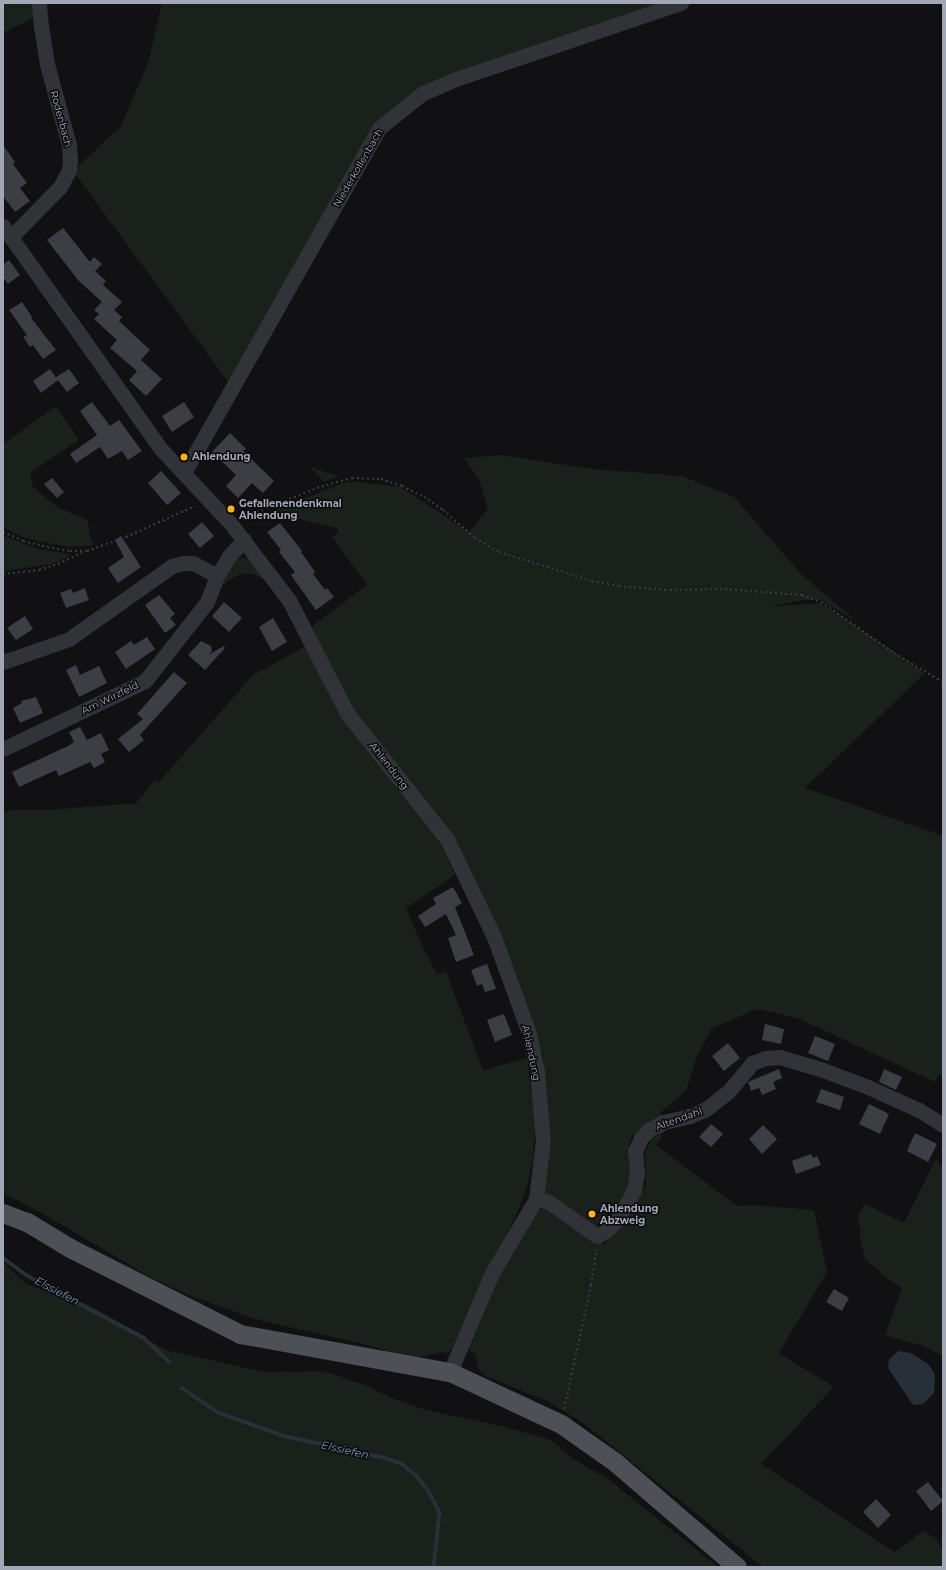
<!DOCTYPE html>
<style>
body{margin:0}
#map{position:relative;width:946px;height:1570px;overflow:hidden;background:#111113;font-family:Montserrat,sans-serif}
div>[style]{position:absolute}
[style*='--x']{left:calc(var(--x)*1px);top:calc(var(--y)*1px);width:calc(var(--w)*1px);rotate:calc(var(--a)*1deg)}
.green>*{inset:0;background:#19211a}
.water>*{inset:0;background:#273038}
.stream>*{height:3.5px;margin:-1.75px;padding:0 1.75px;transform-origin:1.75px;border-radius:1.75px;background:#273038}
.building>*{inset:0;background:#3d3e43}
.path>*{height:2px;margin-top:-1px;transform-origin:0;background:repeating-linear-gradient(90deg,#383a40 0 2px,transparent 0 5px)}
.minor>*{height:15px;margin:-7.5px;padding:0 7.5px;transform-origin:7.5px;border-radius:7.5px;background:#323339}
.major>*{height:19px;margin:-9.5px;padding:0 9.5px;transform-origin:9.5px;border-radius:9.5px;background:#4e5058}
.dots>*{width:11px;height:11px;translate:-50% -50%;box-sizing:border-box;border:2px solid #0c0c0e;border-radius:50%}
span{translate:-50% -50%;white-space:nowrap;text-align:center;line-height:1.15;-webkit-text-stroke:3px #0c0c0e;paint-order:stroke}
.street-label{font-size:10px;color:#a1a7b5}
.poi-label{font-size:10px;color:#a1a7b5;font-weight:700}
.left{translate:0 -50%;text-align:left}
.water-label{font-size:11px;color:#7496b4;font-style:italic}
.frame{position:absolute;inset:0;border:4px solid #a1a7b5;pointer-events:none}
</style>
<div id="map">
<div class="green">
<i style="clip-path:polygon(3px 3px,35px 3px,36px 17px,3px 33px)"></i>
<i style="clip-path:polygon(162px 3px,668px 3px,455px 76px,380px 126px,232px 387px,73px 171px,121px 126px,148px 63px)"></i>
<i style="clip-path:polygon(56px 406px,79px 440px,30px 473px,33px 487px,57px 507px,88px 520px,90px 539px,94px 545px,70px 547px,48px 543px,25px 538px,3px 527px,3px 444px)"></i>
<i style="clip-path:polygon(500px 455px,593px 469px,682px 476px,734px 497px,801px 574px,856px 621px,821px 600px,803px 600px,768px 607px,821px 603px,925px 673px,805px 788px,943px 836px,943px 1076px,939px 1074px,935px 1082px,797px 1018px,757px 1009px,711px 1029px,697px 1056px,686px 1091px,660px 1113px,662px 1116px,631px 1137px,628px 1149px,633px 1179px,626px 1203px,602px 1224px,595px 1226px,546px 1195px,543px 1191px,547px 1106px,543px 1056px,497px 926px,351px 707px,311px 627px,367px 585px,332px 537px,339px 532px,337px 528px,270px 512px,343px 483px,358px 482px,401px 487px,469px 532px,488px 509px,479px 479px,464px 458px)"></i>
<i style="clip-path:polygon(310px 467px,339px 476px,324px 482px)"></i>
<i style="clip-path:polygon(3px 536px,35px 548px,72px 555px,52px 564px,3px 571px)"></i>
<i style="clip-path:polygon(243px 558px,249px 559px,272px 584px,255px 575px,246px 573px,238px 575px,221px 586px,232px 563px,236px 559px)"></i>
<i style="clip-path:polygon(308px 645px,441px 843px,455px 875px,406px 908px,420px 941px,437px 974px,446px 972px,483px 1070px,528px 1058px,530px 1088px,536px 1112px,533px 1159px,527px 1186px,517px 1213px,456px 1343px,447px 1354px,441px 1352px,414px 1359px,367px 1345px,255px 1319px,194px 1297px,152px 1278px,40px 1212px,3px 1193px,3px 813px,11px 810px,46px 810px,136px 803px,155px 780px,159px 782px,253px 675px)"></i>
<i style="clip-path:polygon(670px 1123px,656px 1145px,737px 1206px,754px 1205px,814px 1210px,827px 1272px,779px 1353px,834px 1387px,761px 1464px,895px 1552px,923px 1531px,935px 1538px,942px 1549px,943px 1567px,763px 1567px,583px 1423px,547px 1401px,485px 1376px,479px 1370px,475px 1354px,469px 1350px,503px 1267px,524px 1223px,539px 1210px,544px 1209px,556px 1213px,604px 1244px,634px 1206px,646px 1184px,645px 1153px,651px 1141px,667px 1124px)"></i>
<i style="clip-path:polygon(936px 1159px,943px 1170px,943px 1356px,923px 1346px,885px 1335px,902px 1288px,888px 1279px,865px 1259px,861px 1242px,858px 1214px,865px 1204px,904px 1223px)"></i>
<i style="clip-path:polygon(3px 1262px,26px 1284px,88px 1305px,166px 1350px,264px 1372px,324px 1371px,365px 1385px,397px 1400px,426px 1410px,502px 1426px,551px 1440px,572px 1458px,608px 1479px,718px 1567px,3px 1567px)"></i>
</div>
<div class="water">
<i style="clip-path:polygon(899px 1351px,911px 1353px,928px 1364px,935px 1374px,934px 1393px,923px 1404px,914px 1405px,911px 1402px,888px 1368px,889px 1359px)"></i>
</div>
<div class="stream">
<i style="--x:3;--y:1258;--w:31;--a:36"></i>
<i style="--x:28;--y:1276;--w:132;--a:28.1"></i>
<i style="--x:144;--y:1338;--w:35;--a:43"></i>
<i style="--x:182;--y:1388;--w:45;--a:34"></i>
<i style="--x:219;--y:1413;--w:69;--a:19.5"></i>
<i style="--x:284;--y:1436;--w:103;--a:12.3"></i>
<i style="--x:385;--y:1458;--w:18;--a:19"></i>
<i style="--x:402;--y:1464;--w:18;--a:38"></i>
<i style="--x:416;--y:1475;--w:19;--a:51"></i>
<i style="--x:428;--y:1490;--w:26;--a:62"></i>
<i style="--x:440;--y:1513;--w:54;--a:96.3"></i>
</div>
<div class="building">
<i style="clip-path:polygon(3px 145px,15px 162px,13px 164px,27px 183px,20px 188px,30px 201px,15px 212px,3px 196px)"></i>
<i style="clip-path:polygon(63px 228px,90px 262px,94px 257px,102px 264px,95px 271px,106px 281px,103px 285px,122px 302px,114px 310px,122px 317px,119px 321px,150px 350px,141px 360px,162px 379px,146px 396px,129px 380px,137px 371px,110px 348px,117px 340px,94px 319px,99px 314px,94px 310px,102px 302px,78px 280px,47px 240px)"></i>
<i style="clip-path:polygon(9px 260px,20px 275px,8px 284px,3px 277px,3px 265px)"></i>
<i style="clip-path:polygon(22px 302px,32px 317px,31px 318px,56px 350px,43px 359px,33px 345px,30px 347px,23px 337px,27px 335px,9px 310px)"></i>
<i style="clip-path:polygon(50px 369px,57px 379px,56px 377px,69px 369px,79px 383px,67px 392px,58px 380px,41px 393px,33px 381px)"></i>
<i style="clip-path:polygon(92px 402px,110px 426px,119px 420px,142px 451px,128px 460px,122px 451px,108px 459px,100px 447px,76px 463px,70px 454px,97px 435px,80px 411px)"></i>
<i style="clip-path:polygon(184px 402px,194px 417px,172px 432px,162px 416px)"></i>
<i style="clip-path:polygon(230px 433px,246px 449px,243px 451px,274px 481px,263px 493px,252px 483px,238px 498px,226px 486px,236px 475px,212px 452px)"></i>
<i style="clip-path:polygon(161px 471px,181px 493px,167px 505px,148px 483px)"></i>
<i style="clip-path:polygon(52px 478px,64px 492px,57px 498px,44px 484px)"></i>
<i style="clip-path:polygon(202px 522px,214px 536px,200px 548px,188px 534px)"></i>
<i style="clip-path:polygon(280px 523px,302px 551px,301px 552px,315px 572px,313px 574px,325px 590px,327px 588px,334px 597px,316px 610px,291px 575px,295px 572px,279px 552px,281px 550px,267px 532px)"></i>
<i style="clip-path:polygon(121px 536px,141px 567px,118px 583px,108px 568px,124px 557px,115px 540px)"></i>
<i style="clip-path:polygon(85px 588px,89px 600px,66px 608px,60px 593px,71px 589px,73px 593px)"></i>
<i style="clip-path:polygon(159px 595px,175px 614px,170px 618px,176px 625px,165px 633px,145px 605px)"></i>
<i style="clip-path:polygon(224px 602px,242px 618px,229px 632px,212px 616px)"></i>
<i style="clip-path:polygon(25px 616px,33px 629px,16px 640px,7px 628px)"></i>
<i style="clip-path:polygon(273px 618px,287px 642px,272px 651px,259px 627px)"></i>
<i style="clip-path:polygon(147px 637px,155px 649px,126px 669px,115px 652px,131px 641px,134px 645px)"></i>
<i style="clip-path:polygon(201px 641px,211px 646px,212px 651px,208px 655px,224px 646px,225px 648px,205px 670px,188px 655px)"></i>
<i style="clip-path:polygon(76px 665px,80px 675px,99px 666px,107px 683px,79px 697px,66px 670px)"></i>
<i style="clip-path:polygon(174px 672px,187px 683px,140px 735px,144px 740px,129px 752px,118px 739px,143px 719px,137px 714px)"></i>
<i style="clip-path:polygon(36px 697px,43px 713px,20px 723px,13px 708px,22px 703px,21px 701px)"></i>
<i style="clip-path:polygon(80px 727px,87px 740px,101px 733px,109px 750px,101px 754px,105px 762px,94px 768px,90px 762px,59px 776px,56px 770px,19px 787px,12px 772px,68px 746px,74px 742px,69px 732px)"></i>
<i style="clip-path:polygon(453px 887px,462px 903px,455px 907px,474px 955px,456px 962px,448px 938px,456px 935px,446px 914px,425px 927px,418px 916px,436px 904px,433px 898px)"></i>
<i style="clip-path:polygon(487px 964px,496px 989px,485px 992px,482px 984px,477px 986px,471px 970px)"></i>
<i style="clip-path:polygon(504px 1014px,512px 1035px,495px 1042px,487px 1020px)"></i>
<i style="clip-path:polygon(765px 1024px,784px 1029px,781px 1044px,762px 1040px)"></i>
<i style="clip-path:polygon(815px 1036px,835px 1044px,828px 1061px,808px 1053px)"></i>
<i style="clip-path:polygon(728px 1043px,740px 1058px,724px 1071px,712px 1056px)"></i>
<i style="clip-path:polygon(779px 1069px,782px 1078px,773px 1082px,776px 1089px,762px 1095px,759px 1088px,751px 1091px,748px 1082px)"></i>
<i style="clip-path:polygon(884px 1069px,902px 1077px,896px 1090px,879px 1082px)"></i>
<i style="clip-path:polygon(821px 1089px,844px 1097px,840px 1110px,816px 1102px)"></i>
<i style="clip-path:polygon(869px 1104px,889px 1114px,880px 1134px,859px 1124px)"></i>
<i style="clip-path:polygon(711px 1124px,723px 1134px,711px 1147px,699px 1137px)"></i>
<i style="clip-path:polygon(763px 1125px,777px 1139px,762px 1154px,749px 1139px)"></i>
<i style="clip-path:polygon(915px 1133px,937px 1144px,928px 1162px,907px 1151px)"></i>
<i style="clip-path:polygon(811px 1154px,813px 1158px,817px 1156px,821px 1165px,796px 1174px,792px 1161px)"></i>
<i style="clip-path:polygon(834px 1289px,849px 1298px,842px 1311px,826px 1302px)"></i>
<i style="clip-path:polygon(928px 1482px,943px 1501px,931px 1511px,916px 1491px)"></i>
<i style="clip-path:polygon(876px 1499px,891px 1515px,878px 1528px,863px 1512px)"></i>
</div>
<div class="path">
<i style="--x:243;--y:518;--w:80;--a:-22.1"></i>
<i style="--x:317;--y:488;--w:36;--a:-16"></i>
<i style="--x:352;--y:478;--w:29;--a:2"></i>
<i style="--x:381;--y:479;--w:22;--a:18"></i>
<i style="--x:402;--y:486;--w:25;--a:27"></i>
<i style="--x:424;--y:497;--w:23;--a:34"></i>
<i style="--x:443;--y:510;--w:43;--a:41.2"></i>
<i style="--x:475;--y:538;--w:28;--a:30"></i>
<i style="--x:499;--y:552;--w:97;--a:17.3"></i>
<i style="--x:592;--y:581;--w:27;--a:10"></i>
<i style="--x:619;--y:586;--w:51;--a:4.5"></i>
<i style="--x:670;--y:590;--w:55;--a:-1"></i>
<i style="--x:725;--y:589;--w:77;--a:4.5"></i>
<i style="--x:802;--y:595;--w:20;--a:20"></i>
<i style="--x:821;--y:602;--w:89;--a:34.9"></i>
<i style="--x:894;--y:653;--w:57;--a:30.6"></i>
<i style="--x:3;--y:532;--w:22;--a:24"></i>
<i style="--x:23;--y:541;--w:25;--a:14"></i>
<i style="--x:47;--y:547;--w:23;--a:10"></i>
<i style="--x:70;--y:551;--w:17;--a:0"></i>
<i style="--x:87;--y:551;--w:41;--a:-19.7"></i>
<i style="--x:126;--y:537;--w:76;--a:-24.2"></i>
<i style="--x:3;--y:574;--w:36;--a:-6"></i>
<i style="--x:39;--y:570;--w:20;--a:-18"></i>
<i style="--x:58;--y:564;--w:31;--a:-25"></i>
<i style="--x:564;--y:1409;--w:127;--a:-77.7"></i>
<i style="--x:591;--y:1285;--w:36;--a:-81"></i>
</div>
<div class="minor">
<i style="--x:3;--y:226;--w:272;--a:54.7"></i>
<i style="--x:160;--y:448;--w:104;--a:46.9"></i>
<i style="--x:231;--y:524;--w:96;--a:52.7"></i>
<i style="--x:289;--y:600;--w:127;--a:62.8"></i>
<i style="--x:347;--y:713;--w:161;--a:51.6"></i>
<i style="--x:447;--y:839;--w:109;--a:64.4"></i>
<i style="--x:494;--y:937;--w:102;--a:70"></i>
<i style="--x:529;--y:1033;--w:40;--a:78"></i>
<i style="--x:537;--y:1072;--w:68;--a:85"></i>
<i style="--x:543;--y:1140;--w:59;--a:96.8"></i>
<i style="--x:536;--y:1199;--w:86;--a:120.7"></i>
<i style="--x:492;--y:1273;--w:108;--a:113"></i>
<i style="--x:11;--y:237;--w:70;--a:-45.6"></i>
<i style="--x:60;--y:187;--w:19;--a:-62"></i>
<i style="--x:69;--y:170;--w:11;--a:-85"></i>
<i style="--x:70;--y:159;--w:14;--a:-94"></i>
<i style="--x:69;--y:145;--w:84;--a:-105.2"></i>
<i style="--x:47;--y:64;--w:37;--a:-99"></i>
<i style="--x:41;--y:27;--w:24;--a:-95"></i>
<i style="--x:184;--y:473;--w:396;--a:-60.5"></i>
<i style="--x:379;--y:128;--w:56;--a:-38.5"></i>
<i style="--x:423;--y:93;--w:33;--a:-23"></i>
<i style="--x:453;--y:80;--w:241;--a:-18.7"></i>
<i style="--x:3;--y:662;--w:70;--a:-19.2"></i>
<i style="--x:69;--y:639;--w:126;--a:-35.3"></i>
<i style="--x:172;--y:566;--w:11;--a:-15"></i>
<i style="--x:183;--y:563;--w:10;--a:0"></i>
<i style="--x:193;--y:563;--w:27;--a:28"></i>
<i style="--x:3;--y:749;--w:157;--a:-25.6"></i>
<i style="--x:145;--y:681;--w:100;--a:-51.9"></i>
<i style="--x:207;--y:602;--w:28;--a:-69"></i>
<i style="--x:217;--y:576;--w:23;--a:-59"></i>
<i style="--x:229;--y:556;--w:22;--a:-47"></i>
<i style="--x:536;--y:1199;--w:13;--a:13"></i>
<i style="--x:549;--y:1202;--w:59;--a:35.3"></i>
<i style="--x:597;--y:1236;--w:12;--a:-31"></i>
<i style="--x:607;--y:1230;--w:16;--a:-45"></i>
<i style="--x:618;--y:1219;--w:33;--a:-61"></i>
<i style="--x:634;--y:1190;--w:17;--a:-80"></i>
<i style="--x:637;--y:1173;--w:22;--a:-95"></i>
<i style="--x:635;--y:1151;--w:14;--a:-65"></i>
<i style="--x:641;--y:1138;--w:13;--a:-45"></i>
<i style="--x:650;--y:1129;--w:16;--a:-27"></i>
<i style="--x:664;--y:1122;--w:27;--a:-13"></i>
<i style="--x:690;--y:1116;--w:17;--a:-24"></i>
<i style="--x:706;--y:1109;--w:28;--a:-38"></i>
<i style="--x:728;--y:1092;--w:38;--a:-50"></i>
<i style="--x:752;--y:1063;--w:15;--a:-20"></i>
<i style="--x:766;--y:1058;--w:14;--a:-4"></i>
<i style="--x:780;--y:1057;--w:45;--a:16.8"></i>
<i style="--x:823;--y:1070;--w:48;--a:20.7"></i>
<i style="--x:868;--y:1087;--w:56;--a:24.3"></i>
<i style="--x:919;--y:1110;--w:28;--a:32"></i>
</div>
<div class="major">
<i style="--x:3;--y:1213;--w:26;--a:21"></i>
<i style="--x:27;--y:1222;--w:50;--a:31.2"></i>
<i style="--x:70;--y:1248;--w:191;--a:26.8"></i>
<i style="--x:240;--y:1334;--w:213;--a:10.3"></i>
<i style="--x:450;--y:1372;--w:123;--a:25.1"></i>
<i style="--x:561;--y:1424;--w:66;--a:35.1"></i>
<i style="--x:615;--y:1462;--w:161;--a:40.7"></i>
</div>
<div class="dots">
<i style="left:184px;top:457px;background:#ffb41e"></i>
<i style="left:231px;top:509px;background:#ffb41e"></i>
<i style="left:592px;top:1214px;background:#ffb41e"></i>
</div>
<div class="street-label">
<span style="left:61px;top:119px;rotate:75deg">Rodenbach</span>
<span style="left:358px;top:168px;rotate:-60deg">Niederkollenbach</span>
<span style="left:110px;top:698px;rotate:-26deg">Am Wirzfeld</span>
<span style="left:389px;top:766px;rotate:52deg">Ahlendung</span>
<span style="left:531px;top:1053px;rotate:78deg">Ahlendung</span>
<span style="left:679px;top:1119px;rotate:-20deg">Altendahl</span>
</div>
<div class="poi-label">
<span class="left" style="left:192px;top:457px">Ahlendung</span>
<span class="left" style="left:239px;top:509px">Gefallenendenkmal<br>Ahlendung</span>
<span class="left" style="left:600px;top:1214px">Ahlendung<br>Abzweig</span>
</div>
<div class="water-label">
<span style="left:57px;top:1291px;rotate:28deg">Elssiefen</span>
<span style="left:345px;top:1450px;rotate:13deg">Elssiefen</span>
</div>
<div class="frame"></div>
</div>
